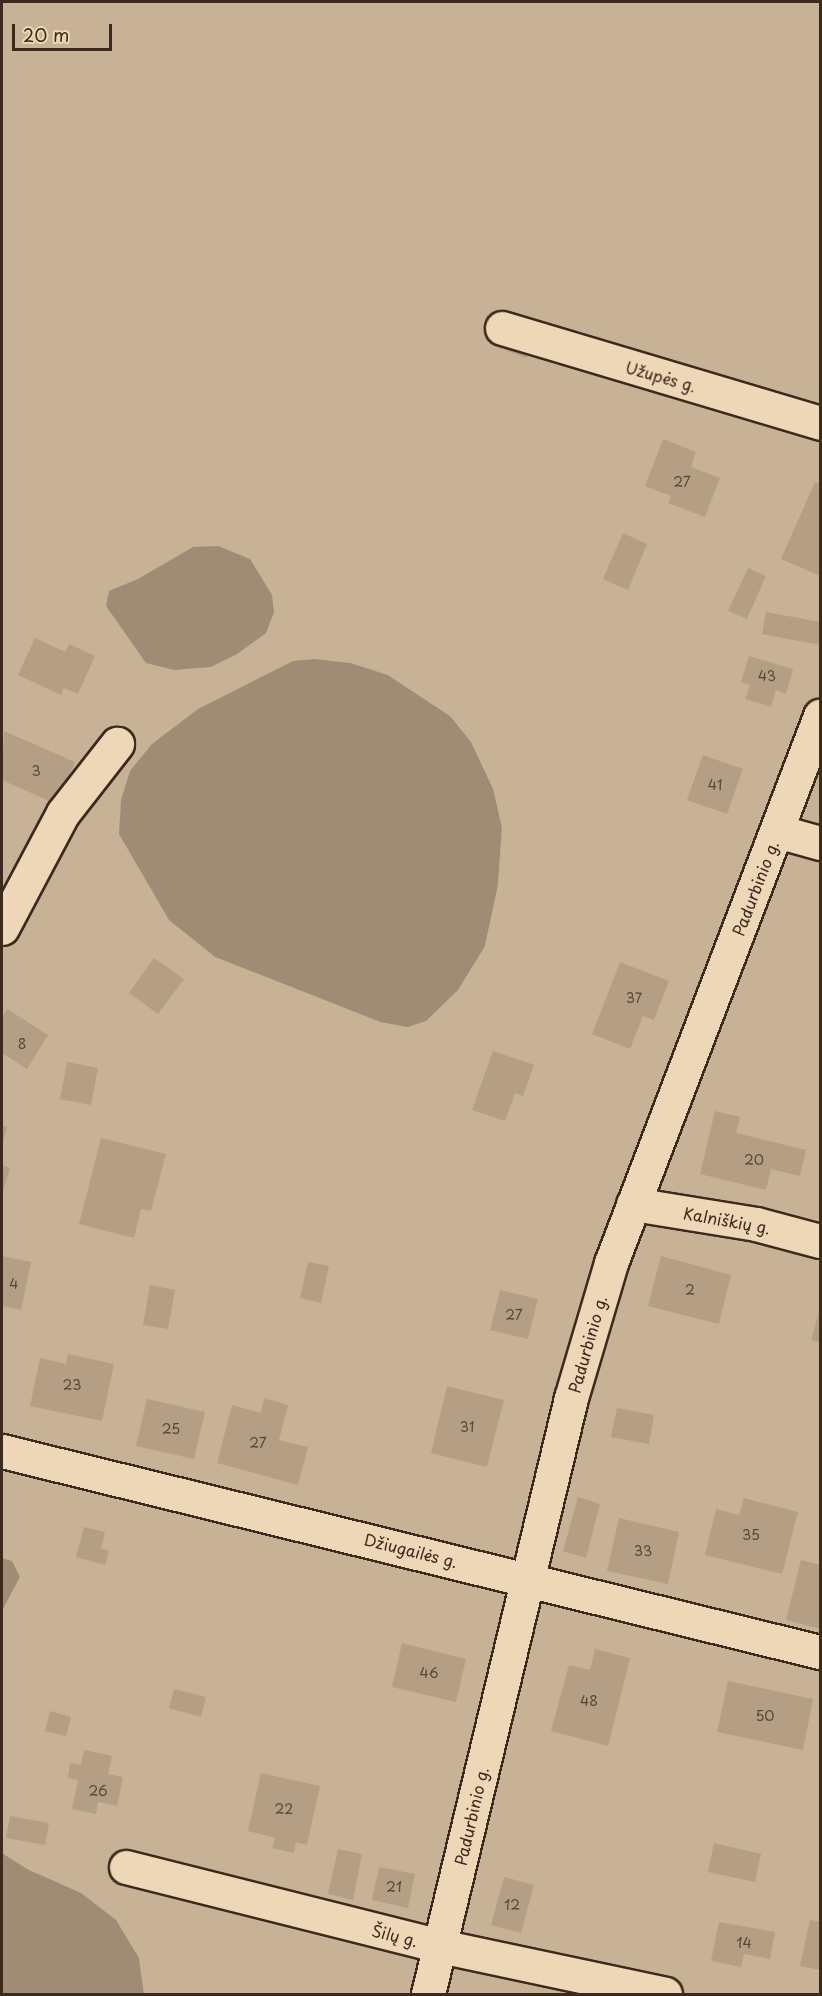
<!DOCTYPE html>
<meta charset="utf-8">
<style>
body{margin:0}
#map{position:relative;width:822px;height:1996px;overflow:hidden;background:#e7d0b1;font-family:"Playpen Sans",sans-serif}
div>[style]{position:absolute}
[style*='--x']{left:calc(var(--x)*1px);top:calc(var(--y)*1px);width:calc(var(--w)*1px);rotate:calc(var(--a)*1deg)}
.green>*{inset:0;background:#c7b296}
.water>*{inset:0;background:#a08c74}
.building>*{inset:0;background:#b49f85}
.roads{filter:drop-shadow(2px 0 #3b2a1e) drop-shadow(-2px 0 #3b2a1e) drop-shadow(0 2px #3b2a1e) drop-shadow(0 -2px #3b2a1e)}
.minor>*{height:33px;margin:-16.5px;padding:0 16.5px;transform-origin:16.5px;border-radius:16.5px;background:#eed7b7}
span{translate:-50% -50%;white-space:nowrap;text-align:center;line-height:1.15;-webkit-text-stroke:4.5px #eed7b7;paint-order:stroke}
.number-label{font-size:14px;color:#594738}
.number-label span{-webkit-text-stroke-width:0}
.street-label{font-size:16px;color:#3b2a1e}
.frame{position:absolute;inset:0;border:3px solid #3b2a1e;pointer-events:none}
.scale{position:absolute;left:12px;top:24px;width:100px;height:27px;box-sizing:border-box;border:3px solid #3b2a1e;border-top:0;padding-left:8px;font-size:18px;line-height:21px;white-space:nowrap;color:#3b2a1e;-webkit-text-stroke:4px #eed7b7;paint-order:stroke}
</style>
<div id="map">
<div class="green">
<i style="clip-path:polygon(evenodd,2px 2px,820px 2px,820px 1994px,144px 1994px,139px 1958px,29px 1870px,2px 1853px,2px 1611px,20px 1577px,12px 1561px,2px 1558px,2px 2px,315px 659px,351px 663px,388px 675px,450px 716px,502px 828px,498px 885px,485px 946px,380px 1022px,215px 957px,315px 659px)"></i>
</div>
<div class="water">
<i style="clip-path:polygon(218px 546px,250px 559px,272px 595px,274px 612px,266px 633px,237px 654px,211px 667px,174px 670px,146px 663px,106px 606px,109px 591px,138px 579px,193px 547px)"></i>
<i style="clip-path:polygon(315px 659px,351px 663px,388px 675px,450px 716px,471px 742px,493px 789px,502px 828px,498px 885px,485px 946px,458px 990px,426px 1021px,408px 1027px,380px 1022px,215px 957px,169px 920px,119px 834px,121px 800px,130px 771px,152px 744px,198px 709px,293px 661px)"></i>
<i style="clip-path:polygon(2px 1558px,12px 1561px,20px 1577px,2px 1611px)"></i>
<i style="clip-path:polygon(2px 1853px,29px 1870px,81px 1893px,116px 1920px,139px 1958px,144px 1994px,2px 1994px)"></i>
</div>
<div class="building">
<i style="clip-path:polygon(500px 331px,532px 343px,526px 358px,494px 346px)"></i>
<i style="clip-path:polygon(663px 439px,696px 452px,691px 467px,720px 478px,705px 517px,668px 503px,671px 496px,645px 486px)"></i>
<i style="clip-path:polygon(815px 482px,820px 484px,820px 576px,781px 559px)"></i>
<i style="clip-path:polygon(623px 533px,647px 544px,628px 590px,603px 579px)"></i>
<i style="clip-path:polygon(748px 568px,766px 576px,747px 619px,728px 611px)"></i>
<i style="clip-path:polygon(766px 612px,820px 622px,820px 645px,762px 634px)"></i>
<i style="clip-path:polygon(35px 638px,65px 652px,69px 644px,95px 656px,78px 694px,64px 688px,61px 695px,18px 675px)"></i>
<i style="clip-path:polygon(749px 656px,793px 669px,786px 694px,776px 690px,771px 707px,745px 699px,750px 685px,741px 682px)"></i>
<i style="clip-path:polygon(4px 731px,75px 762px,56px 804px,2px 780px)"></i>
<i style="clip-path:polygon(703px 755px,743px 769px,727px 814px,687px 800px)"></i>
<i style="clip-path:polygon(154px 958px,184px 979px,158px 1014px,129px 993px)"></i>
<i style="clip-path:polygon(620px 962px,669px 981px,654px 1020px,643px 1016px,630px 1049px,592px 1034px)"></i>
<i style="clip-path:polygon(7px 1009px,48px 1035px,27px 1069px,2px 1053px,2px 1018px)"></i>
<i style="clip-path:polygon(493px 1051px,534px 1065px,523px 1096px,515px 1093px,505px 1121px,472px 1110px)"></i>
<i style="clip-path:polygon(67px 1062px,98px 1068px,91px 1105px,60px 1099px)"></i>
<i style="clip-path:polygon(715px 1111px,740px 1117px,736px 1133px,806px 1150px,800px 1176px,771px 1169px,766px 1190px,700px 1174px)"></i>
<i style="clip-path:polygon(2px 1126px,7px 1127px,2px 1145px)"></i>
<i style="clip-path:polygon(101px 1138px,166px 1154px,151px 1211px,141px 1209px,134px 1238px,79px 1224px)"></i>
<i style="clip-path:polygon(2px 1165px,10px 1168px,2px 1194px)"></i>
<i style="clip-path:polygon(2px 1256px,31px 1262px,21px 1310px,2px 1306px)"></i>
<i style="clip-path:polygon(661px 1256px,731px 1275px,719px 1324px,648px 1306px)"></i>
<i style="clip-path:polygon(308px 1262px,329px 1266px,321px 1303px,300px 1298px)"></i>
<i style="clip-path:polygon(150px 1285px,175px 1290px,168px 1329px,143px 1325px)"></i>
<i style="clip-path:polygon(500px 1290px,538px 1299px,528px 1339px,490px 1330px)"></i>
<i style="clip-path:polygon(820px 1308px,820px 1343px,811px 1340px)"></i>
<i style="clip-path:polygon(68px 1354px,114px 1364px,102px 1421px,30px 1406px,40px 1358px,66px 1364px)"></i>
<i style="clip-path:polygon(447px 1386px,504px 1400px,487px 1467px,431px 1453px)"></i>
<i style="clip-path:polygon(264px 1398px,288px 1405px,279px 1440px,308px 1447px,298px 1485px,217px 1463px,232px 1405px,261px 1413px)"></i>
<i style="clip-path:polygon(147px 1399px,205px 1412px,194px 1459px,136px 1446px)"></i>
<i style="clip-path:polygon(617px 1408px,654px 1415px,649px 1444px,611px 1437px)"></i>
<i style="clip-path:polygon(578px 1497px,600px 1504px,586px 1558px,563px 1551px)"></i>
<i style="clip-path:polygon(744px 1498px,798px 1512px,782px 1574px,705px 1555px,716px 1509px,739px 1515px)"></i>
<i style="clip-path:polygon(619px 1518px,679px 1532px,668px 1584px,607px 1571px)"></i>
<i style="clip-path:polygon(84px 1527px,105px 1532px,101px 1548px,109px 1551px,105px 1565px,76px 1557px)"></i>
<i style="clip-path:polygon(801px 1560px,820px 1565px,820px 1629px,786px 1620px)"></i>
<i style="clip-path:polygon(402px 1643px,466px 1659px,456px 1702px,392px 1687px)"></i>
<i style="clip-path:polygon(595px 1649px,630px 1658px,608px 1746px,551px 1731px,569px 1665px,590px 1670px)"></i>
<i style="clip-path:polygon(728px 1681px,813px 1699px,803px 1750px,717px 1732px)"></i>
<i style="clip-path:polygon(174px 1689px,206px 1697px,201px 1717px,169px 1708px)"></i>
<i style="clip-path:polygon(50px 1711px,71px 1717px,66px 1736px,45px 1731px)"></i>
<i style="clip-path:polygon(84px 1750px,112px 1756px,108px 1774px,123px 1777px,117px 1806px,98px 1802px,96px 1814px,72px 1809px,78px 1780px,68px 1778px,70px 1763px,81px 1765px)"></i>
<i style="clip-path:polygon(261px 1773px,320px 1786px,307px 1845px,296px 1842px,294px 1853px,272px 1848px,275px 1838px,248px 1831px)"></i>
<i style="clip-path:polygon(10px 1816px,49px 1823px,45px 1845px,6px 1838px)"></i>
<i style="clip-path:polygon(714px 1843px,761px 1854px,755px 1882px,708px 1872px)"></i>
<i style="clip-path:polygon(338px 1849px,362px 1854px,353px 1900px,328px 1894px)"></i>
<i style="clip-path:polygon(379px 1867px,415px 1874px,408px 1908px,372px 1900px)"></i>
<i style="clip-path:polygon(504px 1877px,534px 1885px,521px 1933px,491px 1925px)"></i>
<i style="clip-path:polygon(810px 1920px,820px 1922px,820px 1970px,800px 1966px)"></i>
<i style="clip-path:polygon(719px 1922px,775px 1932px,770px 1959px,744px 1954px,741px 1967px,711px 1961px)"></i>
</div>
<div class="roads">
<div class="minor">
<i style="--x:502;--y:328;--w:332;--a:16.6"></i>
<i style="--x:777;--y:831;--w:45;--a:15.6"></i>
<i style="--x:2;--y:928;--w:130;--a:-62.1"></i>
<i style="--x:63;--y:813;--w:88;--a:-52"></i>
<i style="--x:633;--y:1204;--w:125;--a:9.2"></i>
<i style="--x:756;--y:1224;--w:66;--a:14.9"></i>
<i style="--x:2;--y:1451;--w:842;--a:13.81"></i>
<i style="--x:126;--y:1867;--w:324;--a:14.1"></i>
<i style="--x:440;--y:1946;--w:230;--a:12"></i>
<i style="--x:428;--y:1994;--w:613;--a:-76.51"></i>
<i style="--x:571;--y:1398;--w:141;--a:-73.5"></i>
<i style="--x:611;--y:1263;--w:586;--a:-69.09"></i>
</div>
</div>
<div class="number-label">
<span style="left:682px;top:482px">27</span>
<span style="left:767px;top:676px">43</span>
<span style="left:36px;top:771px">3</span>
<span style="left:715px;top:785px">41</span>
<span style="left:634px;top:998px">37</span>
<span style="left:22px;top:1044px">8</span>
<span style="left:754px;top:1160px">20</span>
<span style="left:14px;top:1284px">4</span>
<span style="left:690px;top:1290px">2</span>
<span style="left:514px;top:1315px">27</span>
<span style="left:72px;top:1385px">23</span>
<span style="left:467px;top:1427px">31</span>
<span style="left:171px;top:1429px">25</span>
<span style="left:258px;top:1443px">27</span>
<span style="left:751px;top:1535px">35</span>
<span style="left:643px;top:1551px">33</span>
<span style="left:429px;top:1673px">46</span>
<span style="left:589px;top:1701px">48</span>
<span style="left:765px;top:1716px">50</span>
<span style="left:98px;top:1791px">26</span>
<span style="left:284px;top:1809px">22</span>
<span style="left:394px;top:1887px">21</span>
<span style="left:512px;top:1905px">12</span>
<span style="left:744px;top:1943px">14</span>
</div>
<div class="street-label">
<span style="left:661px;top:376px;rotate:16deg">Užupės g.</span>
<span style="left:755px;top:888px;rotate:-69deg">Padurbinio g.</span>
<span style="left:727px;top:1220px;rotate:10deg">Kalniškių g.</span>
<span style="left:587px;top:1344px;rotate:-74deg">Padurbinio g.</span>
<span style="left:411px;top:1550px;rotate:14deg">Džiugailės g.</span>
<span style="left:471px;top:1816px;rotate:-77deg">Padurbinio g.</span>
<span style="left:395px;top:1935px;rotate:14deg">Šilų g.</span>
</div>
<div class="frame"></div>
<div class="scale">20 m</div>
</div>
